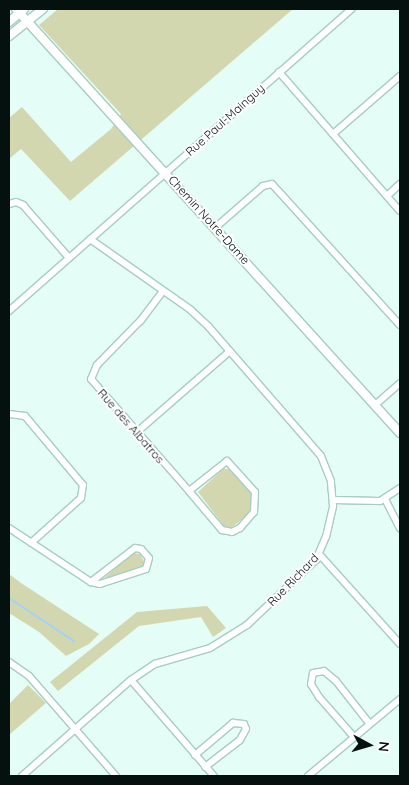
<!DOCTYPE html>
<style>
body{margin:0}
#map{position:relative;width:409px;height:785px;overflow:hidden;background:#e5fdf7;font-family:Quicksand,sans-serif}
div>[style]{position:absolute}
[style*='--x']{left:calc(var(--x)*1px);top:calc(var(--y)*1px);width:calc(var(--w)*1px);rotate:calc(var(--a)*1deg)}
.green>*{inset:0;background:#d3d7b0}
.stream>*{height:2px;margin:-1px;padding:0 1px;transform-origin:1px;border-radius:1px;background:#a1d2f7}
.roads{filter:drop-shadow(1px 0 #a6cdc3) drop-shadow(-1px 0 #a6cdc3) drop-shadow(0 1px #a6cdc3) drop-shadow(0 -1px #a6cdc3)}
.minor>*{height:6px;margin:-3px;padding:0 3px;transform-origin:3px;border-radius:3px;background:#fff}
.tertiary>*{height:8px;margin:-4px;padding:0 4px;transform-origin:4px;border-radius:4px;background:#fff}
span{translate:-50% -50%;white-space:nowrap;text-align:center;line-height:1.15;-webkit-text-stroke:4px #fff;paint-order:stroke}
.street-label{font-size:12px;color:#04110e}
.frame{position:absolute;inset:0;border:10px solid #04110e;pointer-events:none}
.north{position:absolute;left:344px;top:720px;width:50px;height:50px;-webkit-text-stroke:4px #fff;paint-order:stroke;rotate:96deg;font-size:14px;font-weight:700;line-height:20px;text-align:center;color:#04110e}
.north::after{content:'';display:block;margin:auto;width:18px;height:22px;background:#04110e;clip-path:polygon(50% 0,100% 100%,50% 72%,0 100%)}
</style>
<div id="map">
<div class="green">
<i style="clip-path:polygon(58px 9px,293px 9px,70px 201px,21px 149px,9px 159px,9px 118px,22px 107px,71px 162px,111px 129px,121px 114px,39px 25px)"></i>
<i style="clip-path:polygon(223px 469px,231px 469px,251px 492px,253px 500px,249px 514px,231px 528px,224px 526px,198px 492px)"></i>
<i style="clip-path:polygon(133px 553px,140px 554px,146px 565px,102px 580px)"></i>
<i style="clip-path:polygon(9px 574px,21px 583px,99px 634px,89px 644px,66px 656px,39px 632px,9px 613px)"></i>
<i style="clip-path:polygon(207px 606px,226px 628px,213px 637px,201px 617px,139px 626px,58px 691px,50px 682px,137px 612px)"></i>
<i style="clip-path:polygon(28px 685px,46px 703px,9px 735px,9px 704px)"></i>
</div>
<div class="stream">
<i style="--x:9;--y:598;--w:78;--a:33.5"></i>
</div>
<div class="roads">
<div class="minor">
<i style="--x:279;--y:72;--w:184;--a:49"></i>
<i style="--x:333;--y:134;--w:89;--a:-40.9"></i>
<i style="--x:387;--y:196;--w:18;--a:-43"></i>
<i style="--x:9;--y:204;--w:7;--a:-16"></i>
<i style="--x:16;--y:202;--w:8;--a:23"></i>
<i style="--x:23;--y:205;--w:70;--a:49"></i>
<i style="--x:216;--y:227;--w:62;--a:-41.1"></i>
<i style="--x:263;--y:186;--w:9;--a:-13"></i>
<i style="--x:272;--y:184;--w:190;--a:47.8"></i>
<i style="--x:163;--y:291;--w:38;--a:127"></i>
<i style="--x:140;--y:321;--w:62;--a:134.3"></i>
<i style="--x:97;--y:365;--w:15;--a:113"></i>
<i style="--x:91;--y:379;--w:149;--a:48.8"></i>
<i style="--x:189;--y:491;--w:51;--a:49.8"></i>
<i style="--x:222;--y:530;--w:10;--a:11"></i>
<i style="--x:232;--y:532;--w:9;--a:-27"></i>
<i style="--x:240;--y:528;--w:21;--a:-49"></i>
<i style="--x:254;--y:512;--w:20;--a:-87"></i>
<i style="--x:255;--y:492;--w:42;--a:-132.1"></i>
<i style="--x:227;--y:461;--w:48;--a:141.7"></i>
<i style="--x:9;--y:311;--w:457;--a:-41.4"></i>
<i style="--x:375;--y:405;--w:33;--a:-41"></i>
<i style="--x:9;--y:414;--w:16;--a:7"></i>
<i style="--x:25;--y:416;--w:90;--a:50"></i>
<i style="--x:83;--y:485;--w:13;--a:99"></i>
<i style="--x:81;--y:498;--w:67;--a:138"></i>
<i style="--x:137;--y:432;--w:123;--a:-41.1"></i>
<i style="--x:385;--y:499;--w:33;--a:63"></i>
<i style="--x:333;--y:500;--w:47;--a:1.2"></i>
<i style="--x:380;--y:501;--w:24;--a:-33"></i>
<i style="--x:9;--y:528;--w:98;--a:33.4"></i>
<i style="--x:91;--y:582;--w:9;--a:13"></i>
<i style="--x:100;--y:584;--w:48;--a:-18.1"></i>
<i style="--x:146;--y:569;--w:11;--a:-75"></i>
<i style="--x:149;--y:558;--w:12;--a:-132"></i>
<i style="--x:141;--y:549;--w:6;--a:-171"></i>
<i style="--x:135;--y:548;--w:56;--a:142.3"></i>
<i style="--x:319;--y:554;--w:121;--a:48"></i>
<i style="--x:9;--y:662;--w:24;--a:35"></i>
<i style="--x:29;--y:676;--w:133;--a:49"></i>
<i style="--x:131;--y:680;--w:127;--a:49.2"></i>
<i style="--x:354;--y:737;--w:53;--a:-131.2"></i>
<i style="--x:319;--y:697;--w:15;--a:-122"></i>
<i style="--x:311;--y:684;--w:11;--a:-80"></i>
<i style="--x:313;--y:673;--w:11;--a:-10"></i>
<i style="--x:324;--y:671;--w:16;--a:40"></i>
<i style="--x:336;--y:681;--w:53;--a:51.8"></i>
<i style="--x:195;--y:755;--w:50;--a:-40.1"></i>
<i style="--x:233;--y:723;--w:11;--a:5"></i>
<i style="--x:244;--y:724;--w:5;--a:68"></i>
<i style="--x:246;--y:729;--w:13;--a:119"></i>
<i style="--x:240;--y:740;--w:44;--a:142.4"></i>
<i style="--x:22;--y:776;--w:145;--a:-41.4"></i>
<i style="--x:131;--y:680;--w:29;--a:-34"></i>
<i style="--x:155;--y:664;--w:57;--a:-16.2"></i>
<i style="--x:210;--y:648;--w:44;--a:-31.9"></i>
<i style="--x:247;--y:625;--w:95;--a:-43.3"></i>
<i style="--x:316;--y:560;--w:25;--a:-67"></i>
<i style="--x:326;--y:537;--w:32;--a:-77"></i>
<i style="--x:333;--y:506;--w:25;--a:-95"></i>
<i style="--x:331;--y:481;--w:27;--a:-112"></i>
<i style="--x:321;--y:456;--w:171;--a:-131"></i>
<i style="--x:209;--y:327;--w:25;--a:-137"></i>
<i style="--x:191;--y:310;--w:123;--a:-144.9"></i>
<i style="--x:308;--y:776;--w:120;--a:-39.9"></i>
</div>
<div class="tertiary">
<i style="--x:16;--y:9;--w:572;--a:47.83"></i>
<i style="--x:9;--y:22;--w:20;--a:-41"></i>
<i style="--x:9;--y:36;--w:43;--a:-38.5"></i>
</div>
</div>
<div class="street-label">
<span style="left:225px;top:120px;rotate:-42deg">Rue Paul-Mainguy</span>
<span style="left:209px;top:220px;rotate:48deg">Chemin Notre-Dame</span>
<span style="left:131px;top:426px;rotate:49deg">Rue des Albatros</span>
<span style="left:293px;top:580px;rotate:-46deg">Rue Richard</span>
</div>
<div class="frame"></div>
<div class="north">N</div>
</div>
